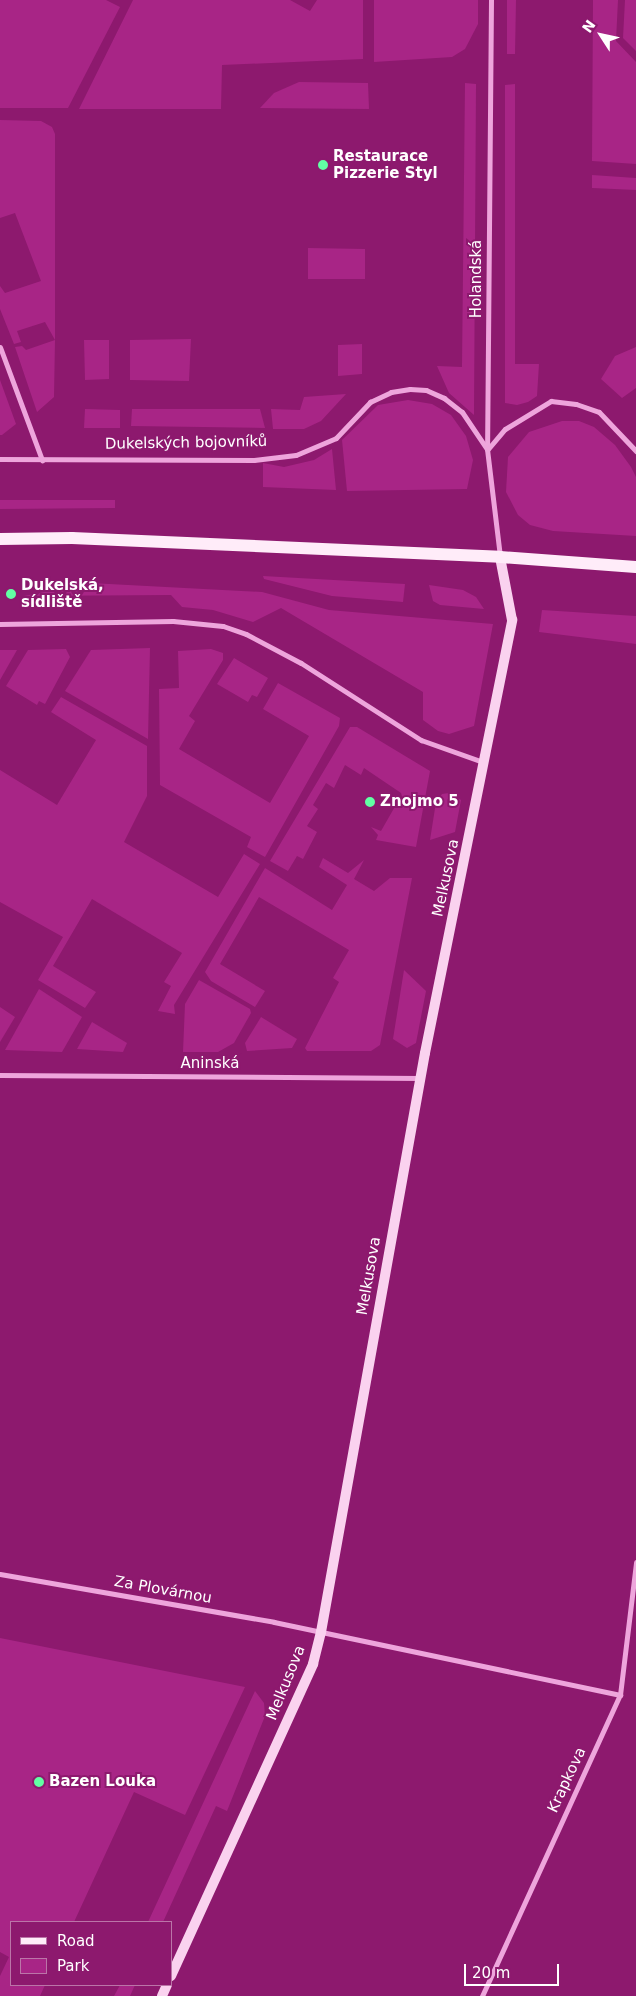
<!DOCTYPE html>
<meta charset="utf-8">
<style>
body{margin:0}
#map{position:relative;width:636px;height:1996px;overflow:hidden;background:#8d196e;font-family:"DejaVu Sans",sans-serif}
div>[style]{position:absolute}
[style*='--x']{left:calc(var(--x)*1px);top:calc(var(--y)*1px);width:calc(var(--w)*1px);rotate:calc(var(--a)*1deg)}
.green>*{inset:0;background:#a82586}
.street>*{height:5px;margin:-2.5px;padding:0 2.5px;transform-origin:2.5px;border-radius:2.5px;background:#eea5dc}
.secondary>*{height:10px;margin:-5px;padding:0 5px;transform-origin:5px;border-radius:5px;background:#fad2ef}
.primary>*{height:12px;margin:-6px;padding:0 6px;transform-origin:6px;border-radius:6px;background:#ffecf9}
.dots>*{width:14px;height:14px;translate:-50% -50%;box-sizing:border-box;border:2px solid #8d196e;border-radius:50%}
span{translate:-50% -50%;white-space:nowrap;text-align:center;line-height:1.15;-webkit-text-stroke:4px #8d196e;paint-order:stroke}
.poi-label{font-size:15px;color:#fff;font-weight:700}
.left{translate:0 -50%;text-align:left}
.street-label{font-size:15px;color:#fff}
.legend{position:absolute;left:10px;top:1921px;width:162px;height:65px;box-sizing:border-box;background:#8d196e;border:1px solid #bb75a8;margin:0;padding:6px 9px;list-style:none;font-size:15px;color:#fff}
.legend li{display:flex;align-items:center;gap:10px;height:25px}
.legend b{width:25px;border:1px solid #bb75a8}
.north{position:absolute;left:576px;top:10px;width:50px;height:50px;-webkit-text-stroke:4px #8d196e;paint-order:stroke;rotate:305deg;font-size:14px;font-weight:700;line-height:20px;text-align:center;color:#fff}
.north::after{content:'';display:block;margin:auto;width:18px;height:22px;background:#fff;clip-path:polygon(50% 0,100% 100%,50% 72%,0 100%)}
.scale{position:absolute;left:464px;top:1964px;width:95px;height:22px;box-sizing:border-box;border:2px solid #fff;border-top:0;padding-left:6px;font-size:15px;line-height:18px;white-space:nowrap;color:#fff;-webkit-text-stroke:4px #8d196e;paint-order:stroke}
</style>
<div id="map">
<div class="green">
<i style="clip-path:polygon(0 0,106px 0,120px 7px,68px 108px,0 108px)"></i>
<i style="clip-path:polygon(133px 0,290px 0,310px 11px,317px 0,363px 0,363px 59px,222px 65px,221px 109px,79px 109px)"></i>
<i style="clip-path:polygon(374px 0,478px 0,478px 24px,465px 49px,452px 57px,374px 62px)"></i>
<i style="clip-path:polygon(507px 0,516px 0,515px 54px,507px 54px)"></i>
<i style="clip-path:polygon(593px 0,618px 0,616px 41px,636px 62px,636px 164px,592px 161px)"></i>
<i style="clip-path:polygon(625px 0,636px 0,636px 51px,623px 38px)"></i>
<i style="clip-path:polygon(299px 82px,368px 83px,369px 109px,260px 108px,274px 93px)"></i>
<i style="clip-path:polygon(465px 83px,476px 84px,474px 415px,449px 393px,437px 366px,462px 367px)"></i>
<i style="clip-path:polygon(515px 84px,515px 364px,539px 364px,537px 396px,528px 402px,517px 405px,505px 403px,505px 85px)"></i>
<i style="clip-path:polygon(0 120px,41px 121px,52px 127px,55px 134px,55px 340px,54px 397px,37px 412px,15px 347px,22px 346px,26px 350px,55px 340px,45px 322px,17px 331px,21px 342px,14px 344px,0 309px,0 286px,5px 293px,41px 281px,15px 213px,0 218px)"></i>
<i style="clip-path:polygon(592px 175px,636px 178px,636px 190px,592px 188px)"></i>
<i style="clip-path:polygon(308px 248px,365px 249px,365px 279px,308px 279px)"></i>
<i style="clip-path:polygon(191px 339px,189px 381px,130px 380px,130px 340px)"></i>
<i style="clip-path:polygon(84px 340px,109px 340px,109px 379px,85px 380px)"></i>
<i style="clip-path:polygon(362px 344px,362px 374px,338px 376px,338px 345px)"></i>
<i style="clip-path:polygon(636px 347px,636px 388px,622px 398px,601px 379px,615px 356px)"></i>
<i style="clip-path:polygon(0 380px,16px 424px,2px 435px,0 435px)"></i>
<i style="clip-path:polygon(346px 394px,321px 421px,304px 429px,273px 429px,271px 409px,300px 410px,304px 397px)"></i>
<i style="clip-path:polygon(408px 400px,432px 404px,451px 415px,466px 436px,473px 460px,467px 489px,347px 491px,342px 440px,378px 405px)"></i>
<i style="clip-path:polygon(85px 409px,120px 410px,120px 428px,84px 428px)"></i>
<i style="clip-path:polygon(132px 409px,260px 409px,265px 428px,131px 426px)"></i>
<i style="clip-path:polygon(562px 421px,579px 421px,594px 427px,615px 445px,631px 467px,636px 477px,636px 536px,553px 531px,530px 525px,518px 515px,506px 492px,508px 457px,529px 432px)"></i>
<i style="clip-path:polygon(332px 449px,336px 490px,263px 487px,263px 463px,284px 467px,314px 460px)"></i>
<i style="clip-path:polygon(0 500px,115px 500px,115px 508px,0 509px)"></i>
<i style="clip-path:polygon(263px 576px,405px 584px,403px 602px,332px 596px,264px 579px)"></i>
<i style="clip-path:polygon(90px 583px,262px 592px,329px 610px,493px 624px,474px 726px,449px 734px,438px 731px,423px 720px,423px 692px,281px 608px,253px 622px,213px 610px,182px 607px,171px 595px,24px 596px)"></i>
<i style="clip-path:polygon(429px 585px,463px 590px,476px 597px,484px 609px,440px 605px,433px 601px)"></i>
<i style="clip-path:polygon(542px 610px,636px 616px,636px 644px,539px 632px)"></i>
<i style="clip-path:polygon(150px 648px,148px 739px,65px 691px,91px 650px)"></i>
<i style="clip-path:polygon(66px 649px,70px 657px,45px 704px,39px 701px,37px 705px,6px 686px,28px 650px)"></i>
<i style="clip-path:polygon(211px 649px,223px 653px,223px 660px,189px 716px,195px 721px,179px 749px,270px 803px,309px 736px,263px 709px,278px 683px,340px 718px,339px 726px,265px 857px,247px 847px,251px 837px,160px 785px,159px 689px,179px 688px,178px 651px)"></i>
<i style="clip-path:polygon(0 650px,17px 650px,0 680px)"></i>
<i style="clip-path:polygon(234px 658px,268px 678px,257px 697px,252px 695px,248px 702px,217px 684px)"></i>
<i style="clip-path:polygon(61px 697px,147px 746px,147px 796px,124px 842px,218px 897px,244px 854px,260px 864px,174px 1005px,175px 1014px,158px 1011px,171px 986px,164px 982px,182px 953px,92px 899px,53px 966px,96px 992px,85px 1008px,38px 980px,63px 937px,0 902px,0 770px,57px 805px,96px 740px,51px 712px)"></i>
<i style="clip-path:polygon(350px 727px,357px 727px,430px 771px,416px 847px,376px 840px,378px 835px,371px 827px,381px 831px,397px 803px,403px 800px,401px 793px,364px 768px,361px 775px,345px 765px,334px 788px,326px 783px,313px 805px,318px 809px,307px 826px,317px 832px,303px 859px,297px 856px,288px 871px,270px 861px)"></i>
<i style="clip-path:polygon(449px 793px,461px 800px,455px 832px,430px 840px,436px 802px,442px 794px)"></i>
<i style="clip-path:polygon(323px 858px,348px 873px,364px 860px,354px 879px,374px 891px,390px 878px,412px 878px,380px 1045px,371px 1051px,307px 1051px,305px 1048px,339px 982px,333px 978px,349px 950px,259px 897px,220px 964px,265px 991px,255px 1007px,211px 981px,205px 972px,265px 868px,332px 910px,347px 885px,319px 867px)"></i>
<i style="clip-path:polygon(404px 970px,426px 991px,416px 1043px,407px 1048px,393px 1039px)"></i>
<i style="clip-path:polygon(199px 980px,250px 1009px,251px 1013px,234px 1043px,218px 1052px,183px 1052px,185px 1004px)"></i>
<i style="clip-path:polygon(39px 989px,82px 1017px,62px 1052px,5px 1050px)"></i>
<i style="clip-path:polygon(0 1007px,15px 1017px,0 1042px)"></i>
<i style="clip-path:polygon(261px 1017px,297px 1039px,292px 1048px,247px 1051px,245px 1043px)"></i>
<i style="clip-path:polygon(92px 1022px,127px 1043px,123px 1052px,77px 1049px)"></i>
<i style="clip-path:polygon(0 1638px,245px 1687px,185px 1815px,134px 1792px,74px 1922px,11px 1922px,11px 1985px,45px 1985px,40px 1996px,0 1996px,0 1976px,9px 1957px,0 1952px)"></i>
<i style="clip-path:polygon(255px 1691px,264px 1703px,265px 1716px,227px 1811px,216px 1806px,163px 1922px,148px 1922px)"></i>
<i style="clip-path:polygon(120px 1985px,135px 1985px,130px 1996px,114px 1996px)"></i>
</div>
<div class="street">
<i style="--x:491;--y:0;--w:449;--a:90.5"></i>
<i style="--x:487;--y:449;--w:109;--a:83.1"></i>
<i style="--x:0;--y:347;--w:121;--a:69.6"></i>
<i style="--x:488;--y:449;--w:26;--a:-50"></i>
<i style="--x:505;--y:429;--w:54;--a:-31.3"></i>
<i style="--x:551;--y:401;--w:25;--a:7"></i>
<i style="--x:576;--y:404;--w:24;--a:19"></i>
<i style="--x:599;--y:412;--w:54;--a:46.5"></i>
<i style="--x:0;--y:459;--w:254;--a:0.2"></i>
<i style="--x:254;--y:460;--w:42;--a:-6.8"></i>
<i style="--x:296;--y:455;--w:43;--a:-23"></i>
<i style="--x:336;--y:438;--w:50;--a:-46.6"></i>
<i style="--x:370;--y:402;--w:23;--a:-25"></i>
<i style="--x:391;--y:392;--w:19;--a:-9"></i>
<i style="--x:410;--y:389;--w:16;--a:4"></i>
<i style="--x:426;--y:390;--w:20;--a:24"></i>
<i style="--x:444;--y:398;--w:23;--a:38"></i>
<i style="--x:462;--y:412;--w:45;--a:56"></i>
<i style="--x:0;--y:624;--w:173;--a:-1"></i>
<i style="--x:173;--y:621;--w:50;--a:5.7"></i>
<i style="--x:223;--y:626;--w:24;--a:19"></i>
<i style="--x:246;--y:634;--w:62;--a:27.8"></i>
<i style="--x:301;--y:663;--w:143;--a:32.7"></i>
<i style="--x:421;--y:740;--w:66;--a:19.5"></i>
<i style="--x:0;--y:1075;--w:420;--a:0.4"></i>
<i style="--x:0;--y:1574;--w:278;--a:9.9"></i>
<i style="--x:274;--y:1622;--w:354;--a:11.9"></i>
<i style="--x:482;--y:1996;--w:331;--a:-65.4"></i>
<i style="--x:620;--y:1695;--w:134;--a:-83.1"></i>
</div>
<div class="secondary">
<i style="--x:171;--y:1976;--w:343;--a:-65.5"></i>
<i style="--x:313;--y:1664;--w:33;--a:-76"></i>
<i style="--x:321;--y:1632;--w:588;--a:-79.82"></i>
<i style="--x:425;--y:1053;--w:442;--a:-78.6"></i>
<i style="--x:512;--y:620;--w:64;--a:-100.8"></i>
<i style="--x:162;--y:1996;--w:12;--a:-66"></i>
</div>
<div class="primary">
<i style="--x:0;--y:539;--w:72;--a:-0.8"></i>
<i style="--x:72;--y:538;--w:428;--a:2.5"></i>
<i style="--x:500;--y:557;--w:136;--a:4.2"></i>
</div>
<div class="dots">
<i style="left:323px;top:165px;background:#62ffa4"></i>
<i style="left:11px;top:594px;background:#62ffa4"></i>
<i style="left:370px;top:802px;background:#62ffa4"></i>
<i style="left:39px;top:1782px;background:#62ffa4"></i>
</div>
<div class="poi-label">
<span class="left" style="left:333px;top:165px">Restaurace<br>Pizzerie Styl</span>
<span class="left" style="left:21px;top:594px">Dukelská,<br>sídliště</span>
<span class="left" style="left:380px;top:802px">Znojmo 5</span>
<span class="left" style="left:49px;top:1782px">Bazen Louka</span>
</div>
<div class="street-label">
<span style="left:477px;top:279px;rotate:-90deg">Holandská</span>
<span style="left:186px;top:443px;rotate:-1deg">Dukelských bojovníků</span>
<span style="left:446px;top:878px;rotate:-78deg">Melkusova</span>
<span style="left:210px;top:1064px">Aninská</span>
<span style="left:369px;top:1276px;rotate:-80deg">Melkusova</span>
<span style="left:163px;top:1590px;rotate:10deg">Za Plovárnou</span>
<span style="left:286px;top:1683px;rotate:-68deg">Melkusova</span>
<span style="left:567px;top:1780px;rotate:-65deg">Krapkova</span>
</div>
<ul class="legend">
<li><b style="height:6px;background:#ffecf9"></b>Road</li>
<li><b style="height:14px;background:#a82586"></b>Park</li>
</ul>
<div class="north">N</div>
<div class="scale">20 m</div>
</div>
